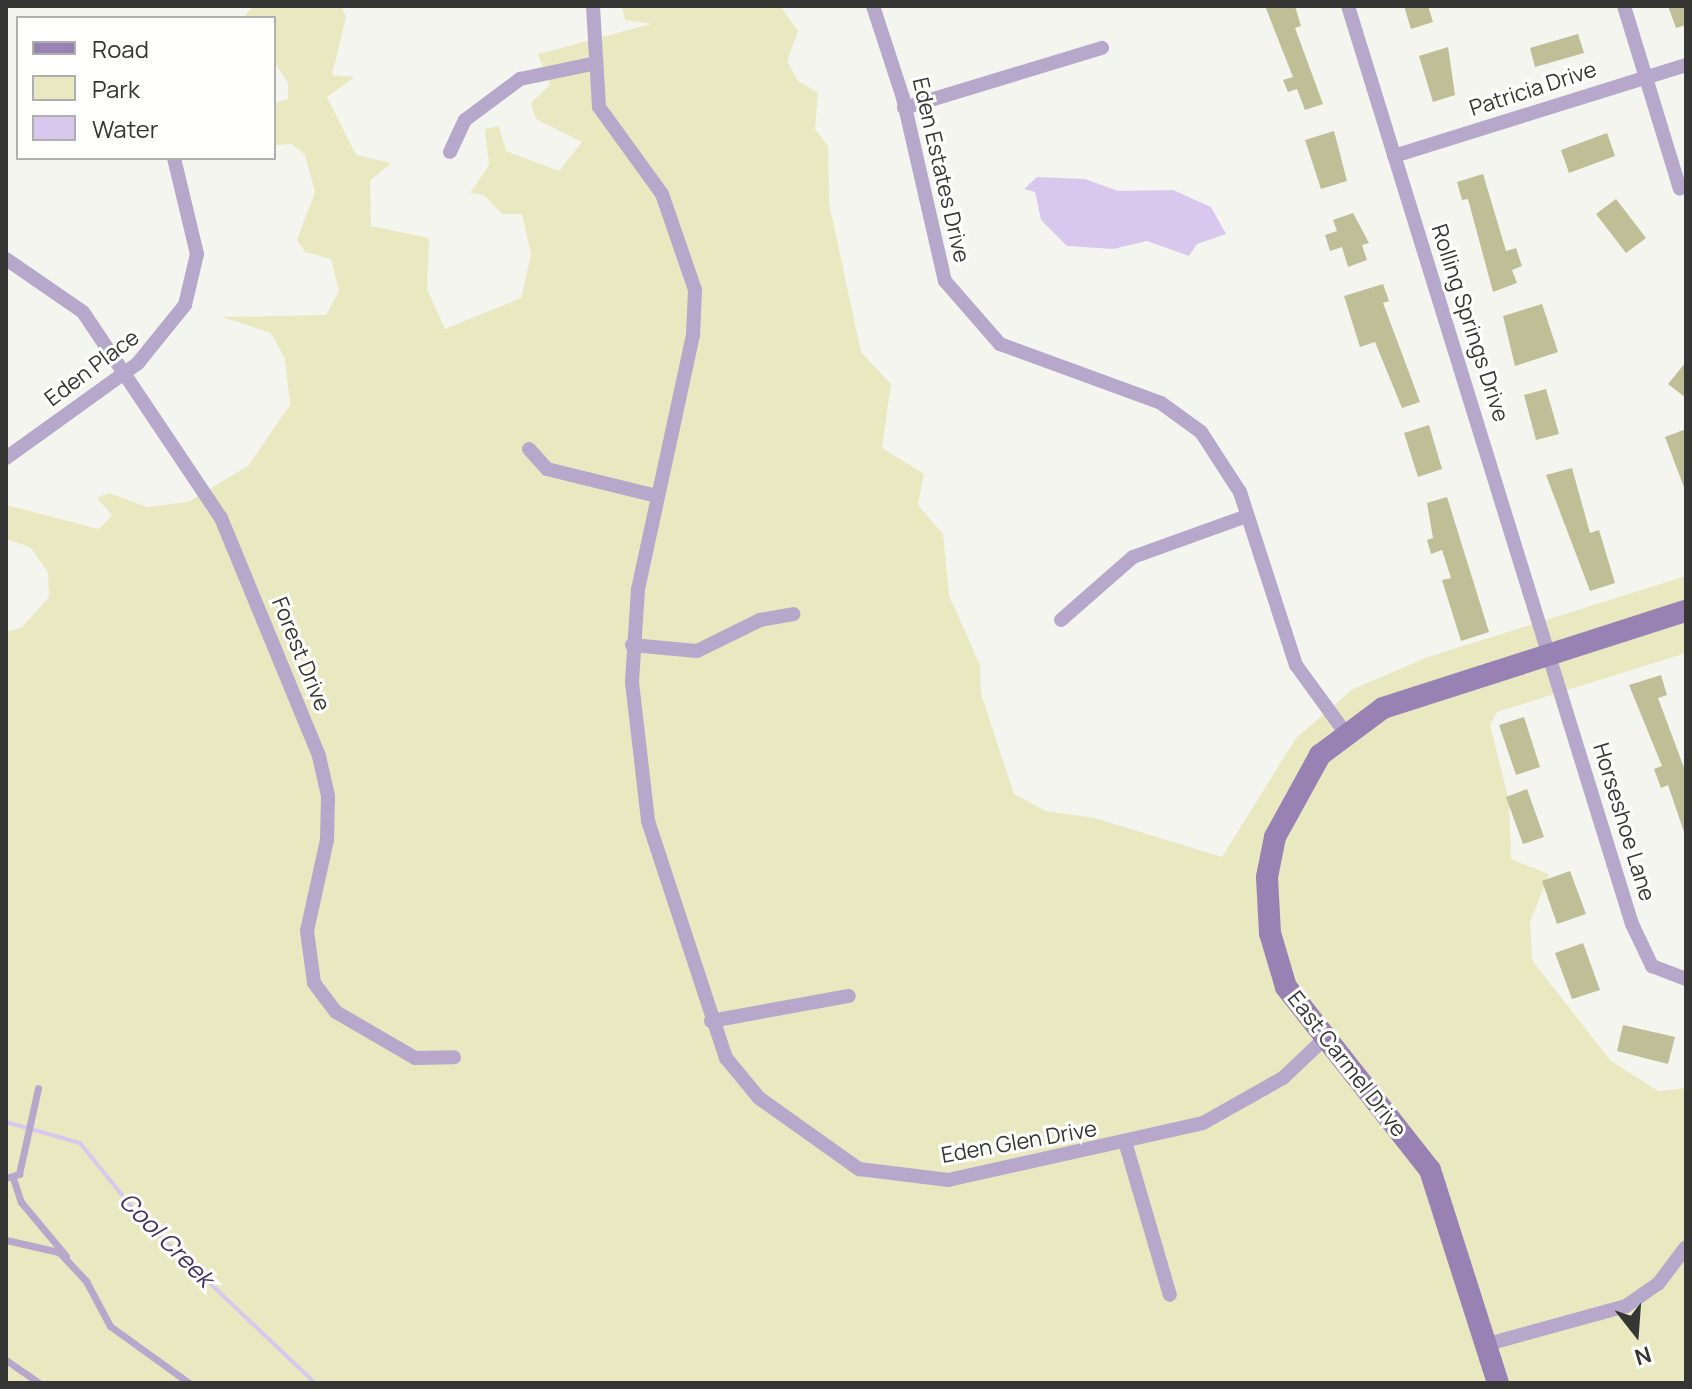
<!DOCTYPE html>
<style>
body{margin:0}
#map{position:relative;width:1692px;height:1389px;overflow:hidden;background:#f5f5f0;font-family:Manrope,sans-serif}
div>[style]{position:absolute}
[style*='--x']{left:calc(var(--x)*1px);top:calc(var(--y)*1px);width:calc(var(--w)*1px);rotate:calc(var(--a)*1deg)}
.green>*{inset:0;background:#e9e9c1}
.water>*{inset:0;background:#d8c8ed}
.stream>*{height:4px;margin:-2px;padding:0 2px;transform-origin:2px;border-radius:2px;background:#d8c8ed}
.building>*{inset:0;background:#bebe97}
.lane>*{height:7px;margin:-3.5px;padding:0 3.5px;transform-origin:3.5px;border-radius:3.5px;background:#b6a8ca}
.street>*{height:14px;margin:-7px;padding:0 7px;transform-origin:7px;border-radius:7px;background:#b6a8ca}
.secondary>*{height:22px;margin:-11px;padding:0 11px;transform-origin:11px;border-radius:11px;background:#9782b3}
span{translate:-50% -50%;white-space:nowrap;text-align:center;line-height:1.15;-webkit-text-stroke:6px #fffffe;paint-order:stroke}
.street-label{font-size:22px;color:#363634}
.water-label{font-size:24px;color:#46305f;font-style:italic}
.frame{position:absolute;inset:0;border:8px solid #363634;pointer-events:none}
.legend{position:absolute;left:16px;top:16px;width:260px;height:144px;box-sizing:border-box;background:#fffffe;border:2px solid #afafad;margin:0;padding:10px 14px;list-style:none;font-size:24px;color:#363634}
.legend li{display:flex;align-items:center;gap:16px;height:40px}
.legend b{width:40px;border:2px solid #afafad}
.north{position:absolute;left:1596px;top:1293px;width:80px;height:80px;-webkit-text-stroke:6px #fffffe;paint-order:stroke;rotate:163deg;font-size:22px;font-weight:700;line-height:32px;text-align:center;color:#363634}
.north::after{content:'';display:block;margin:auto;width:28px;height:36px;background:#363634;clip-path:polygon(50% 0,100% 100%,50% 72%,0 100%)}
</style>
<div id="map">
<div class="green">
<i style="clip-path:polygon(253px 6px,341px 6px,346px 17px,332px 75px,355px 77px,327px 97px,356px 155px,391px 163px,370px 181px,371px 226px,429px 238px,427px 289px,445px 329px,521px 298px,531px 254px,522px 214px,502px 214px,484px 195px,470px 193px,489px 165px,485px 129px,499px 126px,506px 151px,559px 171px,582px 142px,536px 119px,531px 103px,550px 85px,538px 54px,651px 24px,625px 20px,622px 6px,780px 6px,798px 31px,787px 61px,798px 81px,818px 93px,815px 129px,828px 146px,829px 203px,861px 352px,891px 384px,882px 448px,924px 474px,918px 505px,943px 534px,949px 595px,980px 665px,981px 694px,1014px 794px,1046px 811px,1095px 818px,1222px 857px,1296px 738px,1353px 689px,1428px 657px,1686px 576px,1686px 653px,1497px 712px,1490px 725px,1509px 801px,1511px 859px,1549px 874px,1530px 922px,1532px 960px,1610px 1060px,1658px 1091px,1686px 1088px,1686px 1383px,6px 1383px,6px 632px,22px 627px,49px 597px,48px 572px,30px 547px,6px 539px,6px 505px,99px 529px,112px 515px,97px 498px,109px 493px,147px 507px,188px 502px,248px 466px,290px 405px,285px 359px,271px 333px,222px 317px,326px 315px,339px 291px,331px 259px,305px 252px,297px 240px,315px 192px,305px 155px,292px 144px,274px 145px,274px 103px,288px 99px,288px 83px,274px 62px,274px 18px,243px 18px)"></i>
</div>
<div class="water">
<i style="clip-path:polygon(1037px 177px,1085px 179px,1118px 191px,1173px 190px,1211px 207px,1226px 234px,1197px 244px,1189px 256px,1147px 241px,1113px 249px,1067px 246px,1041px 220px,1035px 192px,1024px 189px)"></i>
</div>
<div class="stream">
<i style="--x:6;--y:1122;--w:77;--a:15.8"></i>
<i style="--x:80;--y:1143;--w:92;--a:51.1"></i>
<i style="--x:138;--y:1215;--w:244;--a:43.5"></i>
</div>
<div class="building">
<i style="clip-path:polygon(1265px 6px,1295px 6px,1301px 26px,1295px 28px,1323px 104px,1305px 110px,1297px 89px,1288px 92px,1283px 80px,1293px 77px)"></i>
<i style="clip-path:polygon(1404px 6px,1428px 6px,1433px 22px,1411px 29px)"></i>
<i style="clip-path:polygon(1668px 6px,1686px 6px,1686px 25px,1676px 28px)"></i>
<i style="clip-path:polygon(1578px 34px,1584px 53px,1535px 67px,1530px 48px)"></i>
<i style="clip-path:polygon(1448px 47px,1455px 95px,1433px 102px,1419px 56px)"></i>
<i style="clip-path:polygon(1334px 131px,1347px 181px,1321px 189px,1305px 140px)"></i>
<i style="clip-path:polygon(1607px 133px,1615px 156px,1569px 173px,1561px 150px)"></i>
<i style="clip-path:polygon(1483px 174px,1506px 251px,1516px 248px,1522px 266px,1512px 270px,1517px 283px,1493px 292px,1468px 199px,1462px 200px,1457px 182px)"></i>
<i style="clip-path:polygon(1616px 199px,1646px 238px,1626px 253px,1596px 214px)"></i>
<i style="clip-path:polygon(1353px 213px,1369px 243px,1362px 245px,1367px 260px,1348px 267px,1342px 247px,1330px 251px,1325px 235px,1337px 231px,1333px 220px)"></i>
<i style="clip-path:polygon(1383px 284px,1389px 301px,1383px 303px,1420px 402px,1402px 408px,1375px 342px,1360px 347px,1344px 296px)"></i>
<i style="clip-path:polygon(1542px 304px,1558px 352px,1515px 366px,1503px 316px)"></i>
<i style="clip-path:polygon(1686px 362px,1686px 398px,1668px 384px)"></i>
<i style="clip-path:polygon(1546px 389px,1559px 434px,1536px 440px,1524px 395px)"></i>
<i style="clip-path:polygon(1429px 425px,1442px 469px,1418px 477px,1404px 433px)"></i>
<i style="clip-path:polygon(1686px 429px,1686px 489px,1685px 490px,1665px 437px)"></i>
<i style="clip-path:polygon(1572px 468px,1590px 533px,1599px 530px,1615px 583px,1590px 591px,1546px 475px)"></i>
<i style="clip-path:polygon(1447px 497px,1489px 632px,1461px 641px,1442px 580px,1451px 578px,1442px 550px,1431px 554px,1427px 540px,1433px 538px,1427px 503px)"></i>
<i style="clip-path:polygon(1661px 675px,1667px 695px,1658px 698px,1686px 773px,1684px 832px,1668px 785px,1661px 788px,1654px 769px,1662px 766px,1629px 685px)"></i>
<i style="clip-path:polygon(1524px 717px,1540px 767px,1516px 775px,1499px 725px)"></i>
<i style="clip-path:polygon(1527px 789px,1544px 837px,1523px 844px,1506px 797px)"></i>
<i style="clip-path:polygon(1570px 871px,1586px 914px,1557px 924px,1542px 881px)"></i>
<i style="clip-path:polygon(1583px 943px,1600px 990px,1572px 999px,1555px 953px)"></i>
<i style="clip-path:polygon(1623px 1025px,1675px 1037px,1668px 1064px,1617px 1051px)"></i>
</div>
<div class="lane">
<i style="--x:6;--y:1178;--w:14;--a:-17"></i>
<i style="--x:19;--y:1174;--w:88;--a:-77.5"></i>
<i style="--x:14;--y:1181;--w:22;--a:72"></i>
<i style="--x:21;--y:1202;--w:70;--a:50.2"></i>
<i style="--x:6;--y:1240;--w:54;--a:12.8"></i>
<i style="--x:59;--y:1252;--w:40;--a:47"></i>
<i style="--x:86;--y:1281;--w:51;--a:61.9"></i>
<i style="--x:110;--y:1326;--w:97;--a:35.8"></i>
<i style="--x:6;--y:1360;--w:40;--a:34.9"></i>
</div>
<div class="street">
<i style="--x:593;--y:6;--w:101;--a:86.6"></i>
<i style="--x:599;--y:107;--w:107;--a:54.1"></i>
<i style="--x:662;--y:194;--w:102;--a:71"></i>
<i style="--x:695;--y:290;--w:45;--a:92.5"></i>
<i style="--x:693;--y:335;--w:260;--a:102.2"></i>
<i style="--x:638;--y:589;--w:93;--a:93.7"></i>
<i style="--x:632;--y:682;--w:140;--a:83.4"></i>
<i style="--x:648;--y:821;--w:250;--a:71.8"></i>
<i style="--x:726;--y:1058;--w:52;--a:50.5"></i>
<i style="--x:759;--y:1098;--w:123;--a:35.4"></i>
<i style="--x:859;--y:1169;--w:90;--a:7"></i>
<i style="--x:948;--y:1180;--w:261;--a:-12.6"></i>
<i style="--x:1203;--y:1123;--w:92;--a:-29.4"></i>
<i style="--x:1283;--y:1078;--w:55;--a:-43.5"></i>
<i style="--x:873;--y:6;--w:97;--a:71.9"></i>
<i style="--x:903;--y:98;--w:188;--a:77.1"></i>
<i style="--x:945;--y:281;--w:84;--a:48.9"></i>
<i style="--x:1000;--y:344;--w:171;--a:20.1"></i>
<i style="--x:1161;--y:403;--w:49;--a:35.9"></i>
<i style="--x:1201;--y:432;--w:72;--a:57"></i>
<i style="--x:1240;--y:492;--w:182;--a:72.1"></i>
<i style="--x:1296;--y:665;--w:82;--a:54"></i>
<i style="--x:1348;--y:6;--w:961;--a:72.81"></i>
<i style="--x:1632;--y:924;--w:47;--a:64.5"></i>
<i style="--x:1652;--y:966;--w:36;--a:21"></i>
<i style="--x:1624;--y:6;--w:191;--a:73"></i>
<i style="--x:904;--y:108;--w:207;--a:-16.9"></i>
<i style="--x:450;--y:152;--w:35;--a:-65"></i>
<i style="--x:465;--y:120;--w:69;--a:-36.7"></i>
<i style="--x:520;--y:79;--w:74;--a:-11.8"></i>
<i style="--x:1394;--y:156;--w:306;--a:-17.3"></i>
<i style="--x:6;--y:259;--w:93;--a:34.5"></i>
<i style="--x:83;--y:312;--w:248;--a:56.2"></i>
<i style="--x:221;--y:518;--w:257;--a:67.6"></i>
<i style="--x:319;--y:756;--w:41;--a:77.3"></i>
<i style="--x:328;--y:796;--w:44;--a:91.3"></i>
<i style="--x:327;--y:840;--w:93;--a:102.4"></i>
<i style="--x:307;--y:931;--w:52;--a:82.3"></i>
<i style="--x:314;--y:983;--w:36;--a:53"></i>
<i style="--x:336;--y:1012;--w:91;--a:30.2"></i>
<i style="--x:415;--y:1058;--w:39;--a:-1"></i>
<i style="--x:529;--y:449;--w:27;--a:48"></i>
<i style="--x:547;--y:469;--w:113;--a:13.8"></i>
<i style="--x:6;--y:458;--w:163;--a:-35.7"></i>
<i style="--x:138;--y:363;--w:75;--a:-51"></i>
<i style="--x:185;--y:305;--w:52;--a:-76.8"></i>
<i style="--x:197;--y:254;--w:99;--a:-103.5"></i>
<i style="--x:1061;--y:620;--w:96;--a:-41.2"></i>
<i style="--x:1133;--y:557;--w:121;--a:-19.8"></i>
<i style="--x:632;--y:645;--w:65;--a:5.3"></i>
<i style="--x:697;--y:651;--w:70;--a:-26.2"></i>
<i style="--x:760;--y:620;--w:34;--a:-10"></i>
<i style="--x:711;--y:1021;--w:140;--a:-10.3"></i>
<i style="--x:1126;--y:1145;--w:156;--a:73.7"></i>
<i style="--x:1488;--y:1344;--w:143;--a:-15.4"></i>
<i style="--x:1626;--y:1306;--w:39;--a:-35"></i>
<i style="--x:1658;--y:1284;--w:46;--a:-52.9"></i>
</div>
<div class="secondary">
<i style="--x:1498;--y:1383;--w:224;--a:-107.7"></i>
<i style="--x:1430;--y:1170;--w:233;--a:-128.2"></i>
<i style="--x:1286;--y:987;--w:56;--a:-106.5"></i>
<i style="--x:1270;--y:933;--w:56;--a:-93.1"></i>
<i style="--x:1267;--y:877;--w:41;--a:-78.7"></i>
<i style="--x:1275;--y:837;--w:94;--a:-61.2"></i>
<i style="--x:1320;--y:755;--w:79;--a:-36.7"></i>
<i style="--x:1383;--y:708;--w:318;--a:-17.8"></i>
</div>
<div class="street-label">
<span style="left:1533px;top:89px;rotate:-18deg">Patricia Drive</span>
<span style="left:941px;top:170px;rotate:77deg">Eden Estates Drive</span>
<span style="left:1470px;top:323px;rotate:72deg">Rolling Springs Drive</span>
<span style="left:92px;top:368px;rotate:-37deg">Eden Place</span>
<span style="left:301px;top:654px;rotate:68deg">Forest Drive</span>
<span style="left:1624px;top:822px;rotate:73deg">Horseshoe Lane</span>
<span style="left:1347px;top:1064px;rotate:52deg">East Carmel Drive</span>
<span style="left:1019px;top:1142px;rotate:-10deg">Eden Glen Drive</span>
</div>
<div class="water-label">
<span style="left:167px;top:1239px;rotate:45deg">Cool Creek</span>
</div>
<div class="frame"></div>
<ul class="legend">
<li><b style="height:10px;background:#9782b3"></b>Road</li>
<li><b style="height:22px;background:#e9e9c1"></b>Park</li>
<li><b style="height:22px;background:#d8c8ed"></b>Water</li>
</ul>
<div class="north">N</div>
</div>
